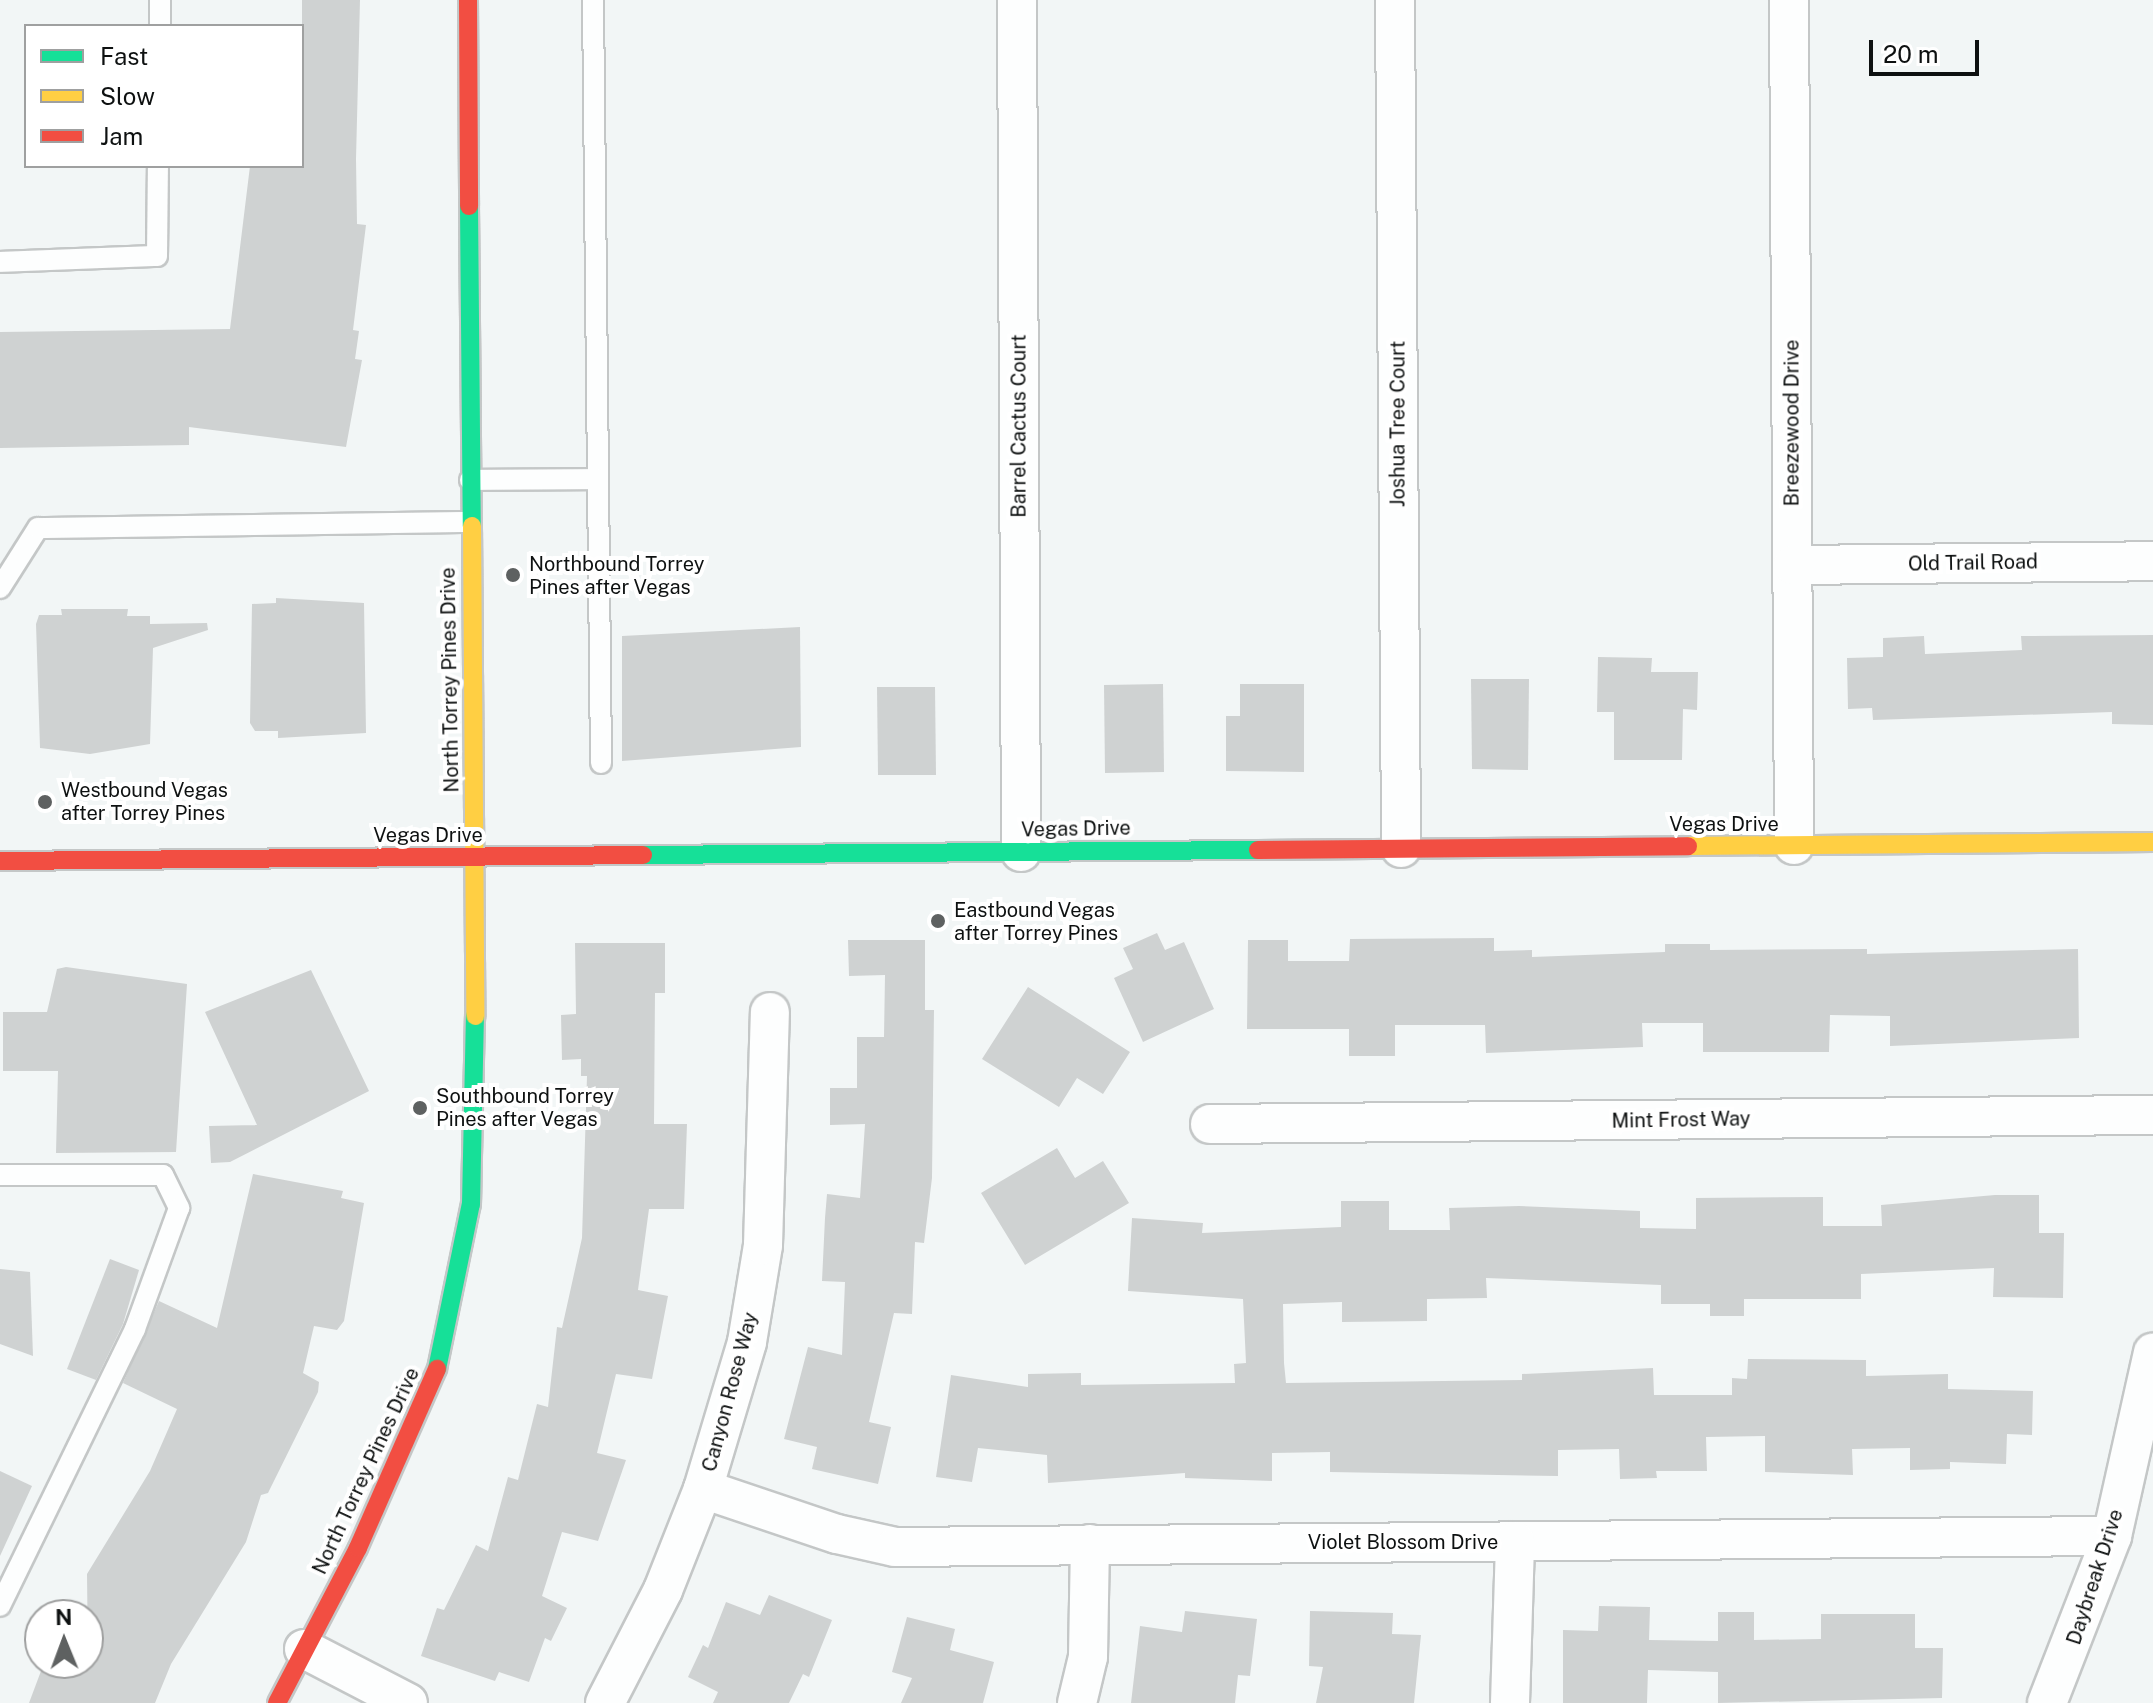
<!DOCTYPE html>
<style>
body{margin:0}
#map{position:relative;width:2153px;height:1703px;overflow:hidden;background:#f2f6f6;font-family:"Public Sans",sans-serif}
div>[style]{position:absolute}
[style*='--x']{left:calc(var(--x)*1px);top:calc(var(--y)*1px);width:calc(var(--w)*1px);rotate:calc(var(--a)*1deg)}
.building>*{inset:0;background:#cfd2d2}
.roads{filter:drop-shadow(2px 0 #c4c7c7) drop-shadow(-2px 0 #c4c7c7) drop-shadow(0 2px #c4c7c7) drop-shadow(0 -2px #c4c7c7)}
.lane>*{height:20px;margin:-10px;padding:0 10px;transform-origin:10px;border-radius:10px;background:#fdfefe}
.street>*{height:38px;margin:-19px;padding:0 19px;transform-origin:19px;border-radius:19px;background:#fdfefe}
.fast>*{height:18px;margin:-9px;padding:0 9px;transform-origin:9px;border-radius:9px;background:#16e098}
.slow>*{height:18px;margin:-9px;padding:0 9px;transform-origin:9px;border-radius:9px;background:#ffcf43}
.jam>*{height:18px;margin:-9px;padding:0 9px;transform-origin:9px;border-radius:9px;background:#f24e42}
.dots>*{width:22px;height:22px;translate:-50% -50%;box-sizing:border-box;border:4px solid #fff;border-radius:50%}
span{translate:-50% -50%;white-space:nowrap;text-align:center;line-height:1.15;-webkit-text-stroke:8px #fff;paint-order:stroke}
.street-label{font-size:20px;color:#0e1111}
.poi-label{font-size:20px;color:#0e1111}
.left{translate:0 -50%;text-align:left}
.legend{position:absolute;left:24px;top:24px;width:280px;height:144px;box-sizing:border-box;background:#fff;border:2px solid #9fa0a0;margin:0;padding:10px 14px;list-style:none;font-size:24px;color:#0e1111}
.legend li{display:flex;align-items:center;gap:16px;height:40px}
.legend b{width:40px;border:2px solid #9fa0a0}
.north{position:absolute;left:24px;top:1599px;width:80px;height:80px;box-sizing:border-box;background:#fff;border:2px solid #9fa0a0;border-radius:50%;rotate:359deg;font-size:22px;font-weight:700;line-height:32px;text-align:center;color:#0e1111}
.north::after{content:'';display:block;margin:auto;width:28px;height:36px;background:#5e6161;clip-path:polygon(50% 0,100% 100%,50% 72%,0 100%)}
.scale{position:absolute;left:1869px;top:40px;width:110px;height:36px;box-sizing:border-box;border:4px solid #0e1111;border-top:0;padding-left:10px;font-size:24px;line-height:28px;white-space:nowrap;color:#0e1111;-webkit-text-stroke:6px #fff;paint-order:stroke}
</style>
<div id="map">
<div class="building">
<i style="clip-path:polygon(302px 0,360px 0,356px 159px,357px 224px,366px 225px,353px 330px,359px 331px,355px 359px,362px 360px,346px 447px,189px 427px,189px 445px,0 448px,0 332px,230px 329px,250px 166px,302px 166px)"></i>
<i style="clip-path:polygon(276px 598px,364px 603px,366px 733px,278px 738px,278px 731px,255px 731px,250px 723px,252px 604px,276px 603px)"></i>
<i style="clip-path:polygon(61px 609px,128px 609px,127px 616px,150px 616px,150px 624px,207px 623px,208px 630px,153px 648px,150px 744px,90px 754px,40px 748px,36px 624px,39px 615px,62px 615px)"></i>
<i style="clip-path:polygon(800px 627px,801px 747px,622px 761px,622px 636px)"></i>
<i style="clip-path:polygon(2153px 635px,2153px 725px,2112px 724px,2112px 712px,1873px 720px,1872px 708px,1848px 709px,1847px 658px,1883px 657px,1883px 638px,1924px 636px,1925px 654px,2022px 650px,2021px 636px)"></i>
<i style="clip-path:polygon(1598px 657px,1652px 658px,1651px 672px,1698px 672px,1697px 710px,1683px 709px,1682px 760px,1614px 760px,1614px 712px,1597px 712px)"></i>
<i style="clip-path:polygon(1471px 679px,1529px 679px,1528px 770px,1472px 769px)"></i>
<i style="clip-path:polygon(1163px 684px,1164px 772px,1105px 773px,1104px 685px)"></i>
<i style="clip-path:polygon(1240px 684px,1304px 684px,1304px 772px,1226px 771px,1226px 716px,1240px 716px)"></i>
<i style="clip-path:polygon(877px 687px,935px 687px,936px 775px,878px 775px)"></i>
<i style="clip-path:polygon(1157px 933px,1165px 950px,1184px 942px,1214px 1009px,1143px 1042px,1114px 978px,1133px 969px,1123px 948px)"></i>
<i style="clip-path:polygon(1494px 938px,1494px 951px,1532px 950px,1532px 957px,1665px 952px,1665px 944px,1710px 944px,1710px 950px,1867px 949px,1867px 954px,2078px 949px,2079px 1038px,1890px 1046px,1890px 1016px,1830px 1015px,1829px 1052px,1703px 1052px,1703px 1023px,1642px 1023px,1643px 1047px,1486px 1053px,1485px 1025px,1395px 1025px,1395px 1056px,1349px 1056px,1349px 1029px,1247px 1029px,1248px 940px,1288px 940px,1288px 961px,1349px 961px,1350px 939px)"></i>
<i style="clip-path:polygon(848px 940px,925px 940px,925px 1010px,934px 1010px,932px 1178px,924px 1243px,915px 1242px,912px 1314px,894px 1313px,869px 1422px,891px 1427px,878px 1484px,812px 1469px,817px 1447px,784px 1439px,808px 1347px,842px 1355px,845px 1282px,822px 1281px,825px 1218px,827px 1194px,860px 1198px,865px 1124px,830px 1125px,830px 1088px,857px 1088px,857px 1037px,884px 1037px,885px 975px,849px 976px)"></i>
<i style="clip-path:polygon(575px 943px,665px 943px,665px 993px,655px 993px,654px 1124px,687px 1124px,684px 1209px,649px 1209px,638px 1290px,668px 1296px,652px 1379px,616px 1374px,597px 1453px,626px 1460px,598px 1541px,562px 1532px,542px 1596px,567px 1608px,551px 1641px,545px 1638px,529px 1682px,499px 1672px,495px 1681px,421px 1656px,437px 1608px,444px 1610px,476px 1545px,488px 1551px,508px 1477px,518px 1480px,537px 1404px,548px 1407px,557px 1327px,562px 1328px,582px 1238px,587px 1076px,581px 1076px,581px 1059px,562px 1060px,561px 1015px,576px 1014px)"></i>
<i style="clip-path:polygon(66px 967px,187px 984px,176px 1152px,56px 1153px,58px 1071px,3px 1071px,3px 1012px,47px 1012px,57px 969px)"></i>
<i style="clip-path:polygon(311px 970px,369px 1091px,230px 1162px,211px 1163px,209px 1126px,257px 1125px,205px 1012px)"></i>
<i style="clip-path:polygon(1028px 987px,1130px 1052px,1103px 1094px,1077px 1078px,1059px 1107px,982px 1059px)"></i>
<i style="clip-path:polygon(1057px 1148px,1075px 1178px,1103px 1161px,1129px 1203px,1025px 1265px,981px 1193px)"></i>
<i style="clip-path:polygon(253px 1174px,343px 1191px,341px 1198px,364px 1203px,344px 1321px,337px 1330px,314px 1326px,303px 1373px,319px 1382px,318px 1392px,268px 1493px,261px 1495px,246px 1542px,171px 1664px,155px 1703px,29px 1703px,44px 1663px,88px 1663px,87px 1574px,150px 1471px,177px 1409px,123px 1383px,159px 1301px,217px 1328px)"></i>
<i style="clip-path:polygon(1995px 1195px,2039px 1195px,2039px 1233px,2064px 1233px,2063px 1298px,1993px 1297px,1994px 1268px,1861px 1274px,1861px 1299px,1744px 1299px,1744px 1316px,1710px 1316px,1710px 1304px,1661px 1304px,1661px 1285px,1486px 1278px,1487px 1298px,1427px 1299px,1427px 1321px,1342px 1322px,1342px 1302px,1283px 1304px,1284px 1363px,1286px 1383px,1522px 1380px,1522px 1374px,1653px 1368px,1654px 1395px,1732px 1395px,1732px 1378px,1747px 1379px,1748px 1359px,1866px 1360px,1866px 1376px,1948px 1374px,1948px 1389px,2033px 1391px,2032px 1435px,2007px 1434px,2006px 1464px,1950px 1462px,1950px 1469px,1910px 1470px,1910px 1448px,1852px 1449px,1853px 1475px,1765px 1472px,1765px 1436px,1706px 1437px,1707px 1471px,1656px 1471px,1657px 1478px,1620px 1479px,1619px 1449px,1558px 1450px,1558px 1476px,1330px 1472px,1330px 1452px,1272px 1453px,1272px 1481px,1185px 1478px,1185px 1473px,1048px 1483px,1047px 1455px,978px 1448px,972px 1482px,936px 1477px,951px 1375px,1028px 1387px,1028px 1374px,1081px 1373px,1081px 1385px,1235px 1383px,1234px 1364px,1246px 1363px,1243px 1299px,1128px 1291px,1132px 1218px,1203px 1223px,1202px 1233px,1341px 1227px,1341px 1201px,1389px 1201px,1389px 1230px,1450px 1230px,1449px 1208px,1519px 1206px,1640px 1211px,1640px 1228px,1696px 1229px,1696px 1198px,1823px 1197px,1823px 1226px,1882px 1226px,1881px 1205px)"></i>
<i style="clip-path:polygon(110px 1259px,139px 1270px,123px 1324px,96px 1380px,67px 1369px)"></i>
<i style="clip-path:polygon(0 1269px,30px 1272px,33px 1356px,0 1344px)"></i>
<i style="clip-path:polygon(0 1471px,32px 1486px,0 1556px)"></i>
<i style="clip-path:polygon(769px 1595px,832px 1620px,809px 1677px,803px 1674px,789px 1703px,713px 1703px,718px 1692px,688px 1677px,703px 1645px,708px 1648px,726px 1602px,760px 1615px)"></i>
<i style="clip-path:polygon(1599px 1606px,1650px 1607px,1649px 1640px,1718px 1641px,1718px 1612px,1754px 1612px,1754px 1640px,1821px 1639px,1821px 1614px,1915px 1614px,1915px 1648px,1943px 1648px,1942px 1698px,1718px 1703px,1718px 1672px,1648px 1670px,1647px 1703px,1563px 1703px,1563px 1630px,1598px 1631px)"></i>
<i style="clip-path:polygon(1185px 1611px,1257px 1619px,1250px 1676px,1238px 1675px,1235px 1703px,1131px 1703px,1140px 1626px,1182px 1632px)"></i>
<i style="clip-path:polygon(1310px 1611px,1393px 1613px,1392px 1634px,1421px 1635px,1414px 1703px,1316px 1703px,1323px 1667px,1309px 1666px)"></i>
<i style="clip-path:polygon(907px 1617px,955px 1629px,950px 1650px,994px 1662px,983px 1703px,901px 1703px,912px 1678px,892px 1672px)"></i>
</div>
<div class="roads">
<div class="lane">
<i style="--x:593;--y:0;--w:763;--a:89.4"></i>
<i style="--x:160;--y:26;--w:26;--a:-90"></i>
<i style="--x:0;--y:262;--w:157;--a:-2.2"></i>
<i style="--x:157;--y:256;--w:90;--a:-89.4"></i>
<i style="--x:470;--y:480;--w:128;--a:-0.4"></i>
<i style="--x:0;--y:588;--w:71;--a:-57.7"></i>
<i style="--x:38;--y:528;--w:432;--a:-0.8"></i>
<i style="--x:0;--y:1175;--w:163;--a:0"></i>
<i style="--x:163;--y:1175;--w:37;--a:64"></i>
<i style="--x:179;--y:1208;--w:129;--a:110"></i>
<i style="--x:135;--y:1329;--w:308;--a:116"></i>
</div>
<div class="street">
<i style="--x:1017;--y:0;--w:852;--a:89.73"></i>
<i style="--x:1395;--y:0;--w:848;--a:89.59"></i>
<i style="--x:1789;--y:0;--w:845;--a:89.66"></i>
<i style="--x:1793;--y:565;--w:360;--a:-0.6"></i>
<i style="--x:1210;--y:1124;--w:943;--a:-0.55"></i>
<i style="--x:703;--y:1489;--w:141;--a:18.6"></i>
<i style="--x:837;--y:1534;--w:59;--a:12.6"></i>
<i style="--x:895;--y:1547;--w:1217;--a:-0.52"></i>
<i style="--x:304;--y:1649;--w:117;--a:27.4"></i>
<i style="--x:605;--y:1703;--w:127;--a:-62.8"></i>
<i style="--x:663;--y:1590;--w:109;--a:-68.4"></i>
<i style="--x:703;--y:1489;--w:153;--a:-73.3"></i>
<i style="--x:747;--y:1342;--w:98;--a:-80.6"></i>
<i style="--x:763;--y:1245;--w:233;--a:-88.3"></i>
<i style="--x:1077;--y:1703;--w:47;--a:-76.6"></i>
<i style="--x:1088;--y:1657;--w:113;--a:-89"></i>
<i style="--x:1510;--y:1703;--w:162;--a:-88.2"></i>
<i style="--x:2047;--y:1703;--w:179;--a:-68.7"></i>
<i style="--x:2112;--y:1536;--w:188;--a:-77.4"></i>
</div>
<div class="fast">
<i style="--x:469;--y:206;--w:320;--a:89.5"></i>
<i style="--x:643;--y:855;--w:615;--a:-0.47"></i>
<i style="--x:437;--y:1369;--w:168;--a:-78.4"></i>
<i style="--x:471;--y:1204;--w:188;--a:-88.8"></i>
</div>
<div class="slow">
<i style="--x:472;--y:526;--w:490;--a:89.6"></i>
<i style="--x:1688;--y:846;--w:465;--a:-0.5"></i>
</div>
<div class="jam">
<i style="--x:468;--y:0;--w:206;--a:89.7"></i>
<i style="--x:1258;--y:850;--w:430;--a:-0.5"></i>
<i style="--x:0;--y:861;--w:643;--a:-0.53"></i>
<i style="--x:277;--y:1703;--w:175;--a:-62.4"></i>
<i style="--x:358;--y:1548;--w:196;--a:-66.2"></i>
</div>
</div>
<div class="dots">
<i style="left:513px;top:575px;background:#5e6161"></i>
<i style="left:45px;top:802px;background:#5e6161"></i>
<i style="left:938px;top:921px;background:#5e6161"></i>
<i style="left:420px;top:1108px;background:#5e6161"></i>
</div>
<div class="street-label">
<span style="left:1792px;top:423px;rotate:-90deg">Breezewood Drive</span>
<span style="left:1398px;top:424px;rotate:-90deg">Joshua Tree Court</span>
<span style="left:1019px;top:426px;rotate:-90deg">Barrel Cactus Court</span>
<span style="left:1973px;top:563px;rotate:-1deg">Old Trail Road</span>
<span style="left:450px;top:680px;rotate:-91deg">North Torrey Pines Drive</span>
<span style="left:1724px;top:824px">Vegas Drive</span>
<span style="left:1076px;top:829px;rotate:-1deg">Vegas Drive</span>
<span style="left:428px;top:835px">Vegas Drive</span>
<span style="left:1681px;top:1120px;rotate:-1deg">Mint Frost Way</span>
<span style="left:730px;top:1392px;rotate:-75deg">Canyon Rose Way</span>
<span style="left:366px;top:1471px;rotate:-65deg">North Torrey Pines Drive</span>
<span style="left:1403px;top:1542px">Violet Blossom Drive</span>
<span style="left:2095px;top:1577px;rotate:-72deg">Daybreak Drive</span>
</div>
<div class="poi-label">
<span class="left" style="left:529px;top:576px">Northbound Torrey<br>Pines after Vegas</span>
<span class="left" style="left:61px;top:802px">Westbound Vegas<br>after Torrey Pines</span>
<span class="left" style="left:954px;top:922px">Eastbound Vegas<br>after Torrey Pines</span>
<span class="left" style="left:436px;top:1108px">Southbound Torrey<br>Pines after Vegas</span>
</div>
<ul class="legend">
<li><b style="height:10px;background:#16e098"></b>Fast</li>
<li><b style="height:10px;background:#ffcf43"></b>Slow</li>
<li><b style="height:10px;background:#f24e42"></b>Jam</li>
</ul>
<div class="north">N</div>
<div class="scale">20 m</div>
</div>
